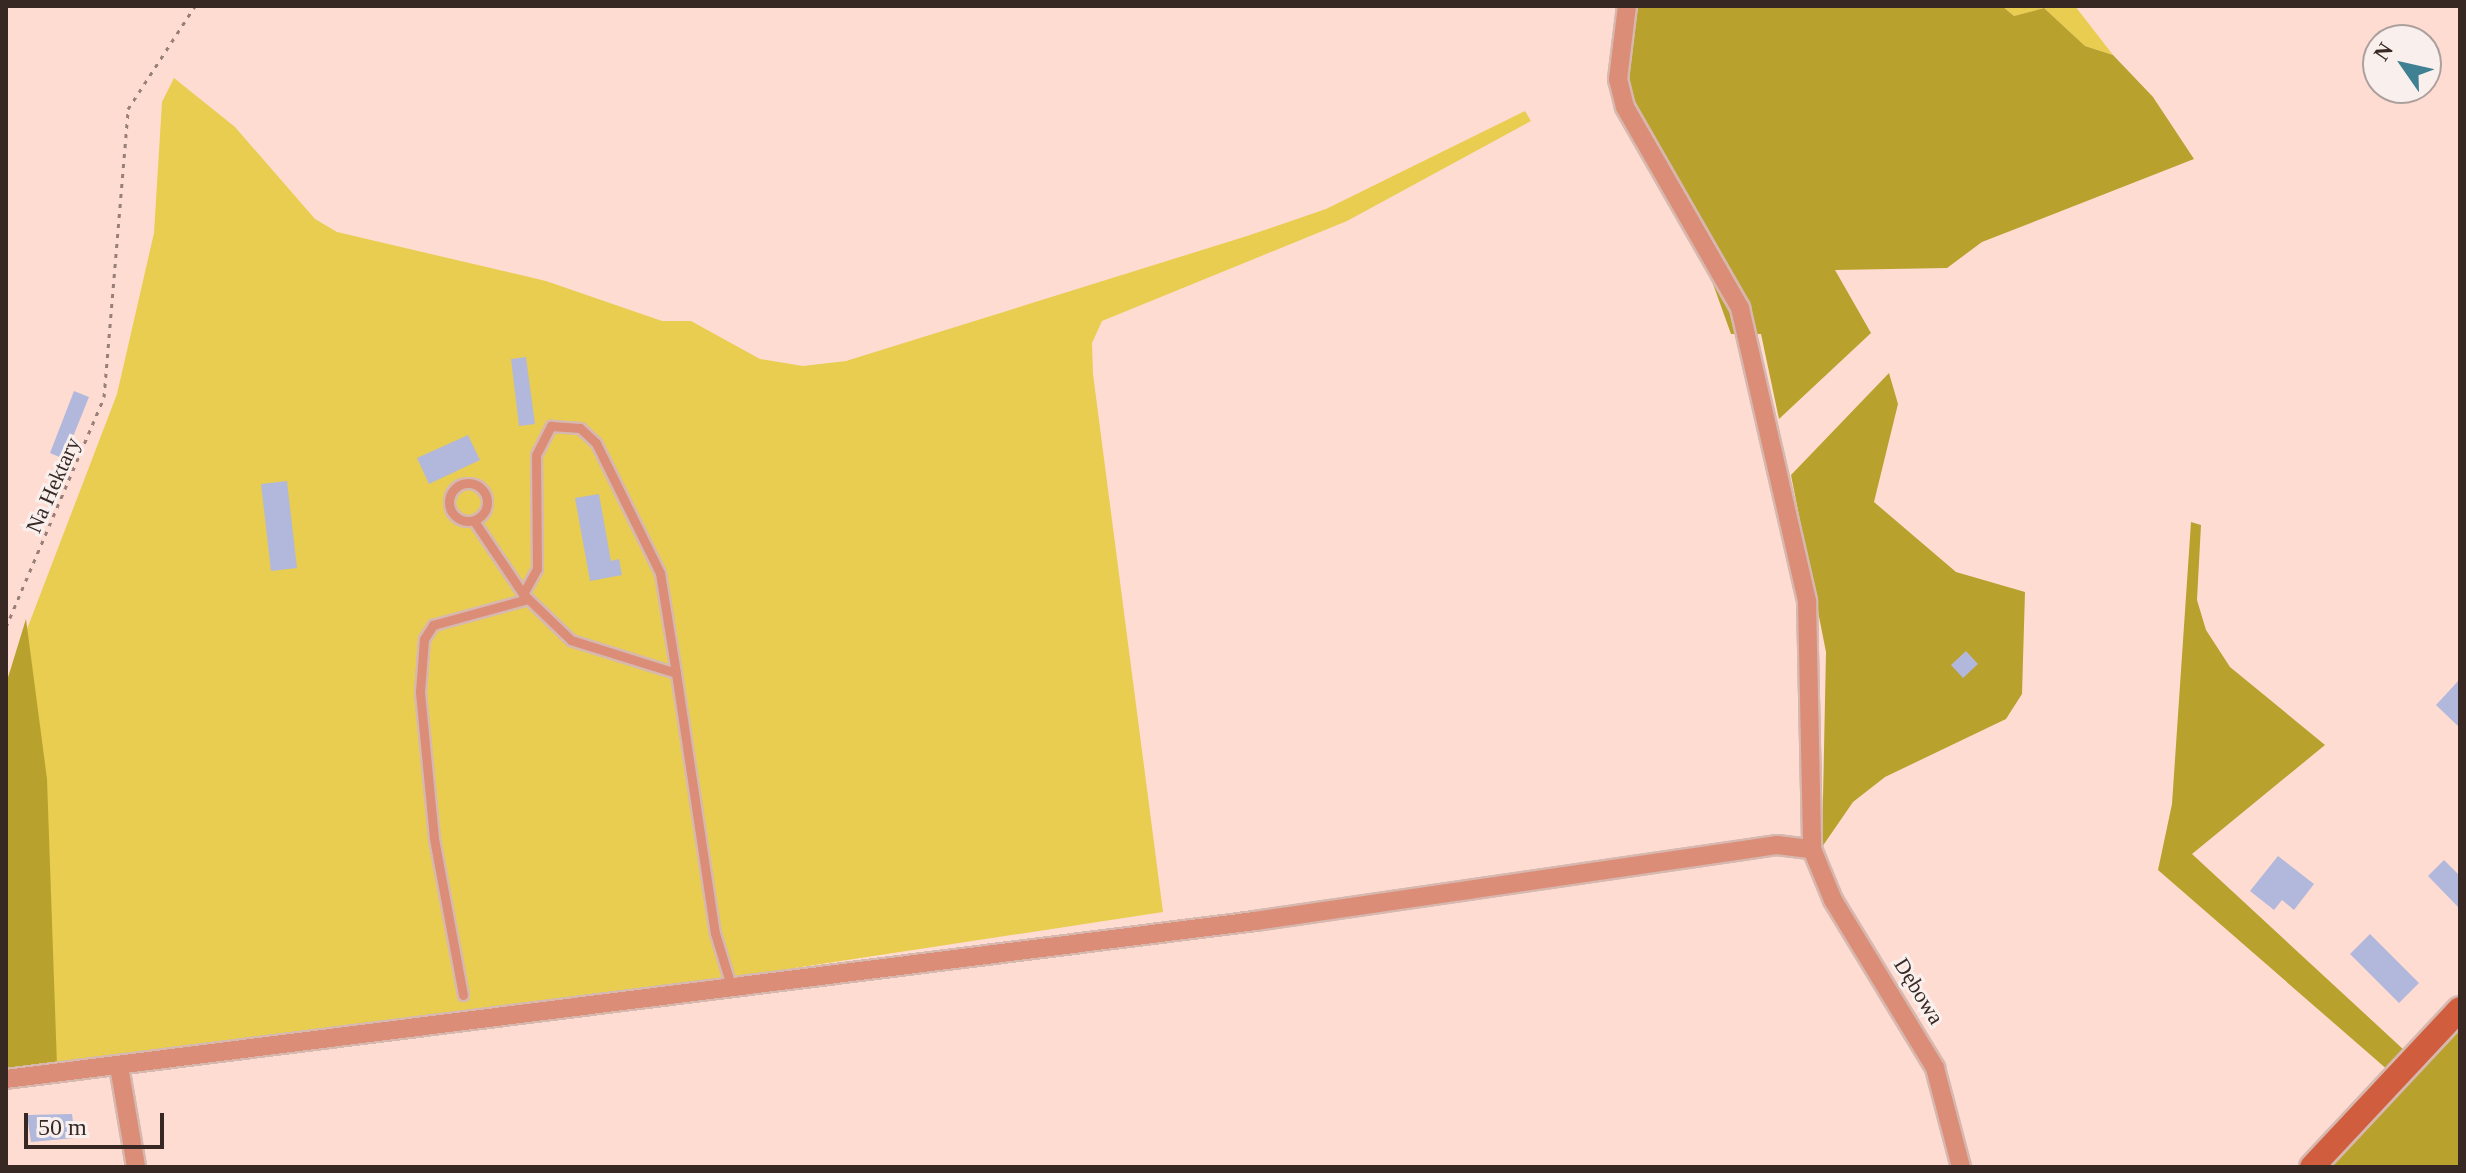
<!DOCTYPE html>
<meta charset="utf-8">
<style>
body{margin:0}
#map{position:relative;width:2466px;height:1173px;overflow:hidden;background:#ffdcd2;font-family:Georgia,serif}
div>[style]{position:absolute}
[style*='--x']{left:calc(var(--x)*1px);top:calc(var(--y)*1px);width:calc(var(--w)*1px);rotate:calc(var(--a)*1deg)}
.green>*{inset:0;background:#e9cd51}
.forest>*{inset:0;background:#b9a12e}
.building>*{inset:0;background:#b1b8db}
.path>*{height:3px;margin-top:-1.5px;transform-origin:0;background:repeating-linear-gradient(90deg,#987f78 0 4px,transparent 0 10px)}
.roads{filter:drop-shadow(2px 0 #d7b8af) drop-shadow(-2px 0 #d7b8af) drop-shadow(0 2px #d7b8af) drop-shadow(0 -2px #d7b8af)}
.lane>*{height:9px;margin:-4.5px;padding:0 4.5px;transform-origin:4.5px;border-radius:4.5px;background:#db8d78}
.lane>.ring{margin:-4.5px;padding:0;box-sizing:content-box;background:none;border:9px solid #db8d78;border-radius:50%}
.street>*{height:18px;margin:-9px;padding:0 9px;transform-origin:9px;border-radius:9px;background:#db8d78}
.secondary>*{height:24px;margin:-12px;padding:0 12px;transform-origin:12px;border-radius:12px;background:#cf5d3e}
span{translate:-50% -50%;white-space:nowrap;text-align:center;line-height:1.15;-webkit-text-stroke:6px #f9f0ee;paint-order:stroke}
.street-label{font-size:22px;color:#382824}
.frame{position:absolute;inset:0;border:8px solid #382824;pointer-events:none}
.north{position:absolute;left:2362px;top:24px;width:80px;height:80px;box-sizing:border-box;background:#f9f0ee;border:2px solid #aca09d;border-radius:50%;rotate:304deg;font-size:22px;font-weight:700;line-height:32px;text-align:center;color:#382824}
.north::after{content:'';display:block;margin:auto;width:28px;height:36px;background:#3f8192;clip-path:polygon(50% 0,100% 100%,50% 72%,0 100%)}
.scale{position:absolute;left:24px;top:1113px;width:140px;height:36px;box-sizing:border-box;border:4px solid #382824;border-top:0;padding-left:10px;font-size:24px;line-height:28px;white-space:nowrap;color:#382824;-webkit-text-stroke:6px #f9f0ee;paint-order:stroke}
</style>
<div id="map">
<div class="green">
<i style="clip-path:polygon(2002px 6px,2075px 6px,2113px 55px,2085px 46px,2044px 8px,2014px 16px)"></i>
<i style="clip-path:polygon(174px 78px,235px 127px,315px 219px,337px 232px,546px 281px,662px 321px,691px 321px,760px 359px,803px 366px,846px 361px,1247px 236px,1326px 209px,1525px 111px,1531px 121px,1347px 221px,1102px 321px,1092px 343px,1093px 374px,1163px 912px,710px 981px,6px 1072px,6px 684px,117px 394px,154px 233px,162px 102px)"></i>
</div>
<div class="forest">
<i style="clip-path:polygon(1618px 6px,2002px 6px,2014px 16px,2044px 8px,2085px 46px,2113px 55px,2153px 97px,2194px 159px,1982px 242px,1947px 268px,1835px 270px,1871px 333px,1779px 419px,1761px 334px,1731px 334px,1704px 259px,1625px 116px)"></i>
<i style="clip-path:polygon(1889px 373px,1898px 404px,1874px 502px,1956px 572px,2025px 592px,2022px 694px,2006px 719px,1885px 777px,1853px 802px,1822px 847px,1826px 652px,1791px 475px)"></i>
<i style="clip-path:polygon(2191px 522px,2201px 525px,2197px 600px,2206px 630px,2230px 667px,2325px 745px,2192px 854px,2404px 1050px,2389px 1071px,2158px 870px,2172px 804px)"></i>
<i style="clip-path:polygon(26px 619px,47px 779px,57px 1066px,6px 1072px,6px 684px)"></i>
<i style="clip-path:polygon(2460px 1022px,2460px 1167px,2333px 1167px,2329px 1163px)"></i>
</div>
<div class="building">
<i style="clip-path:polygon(526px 357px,535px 424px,519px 426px,511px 359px)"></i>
<i style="clip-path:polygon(74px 391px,89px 397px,64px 459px,50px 453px)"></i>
<i style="clip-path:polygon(468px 435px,480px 460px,429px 484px,417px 458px)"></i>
<i style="clip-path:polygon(287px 481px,297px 568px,271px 571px,261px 484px)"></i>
<i style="clip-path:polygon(599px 494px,611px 561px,619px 559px,622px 575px,590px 581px,575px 498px)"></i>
<i style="clip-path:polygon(1966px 651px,1978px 664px,1963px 678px,1951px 665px)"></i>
<i style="clip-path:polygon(2460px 679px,2460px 728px,2436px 705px)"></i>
<i style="clip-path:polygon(2278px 856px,2314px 884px,2294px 910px,2282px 900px,2274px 910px,2250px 891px)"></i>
<i style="clip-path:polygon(2444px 860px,2460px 876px,2460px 909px,2428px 876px)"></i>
<i style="clip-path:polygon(2370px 934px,2419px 983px,2399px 1003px,2350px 954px)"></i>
<i style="clip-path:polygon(72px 1114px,75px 1138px,31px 1142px,27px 1115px)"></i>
</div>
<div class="path">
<i style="--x:6;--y:627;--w:250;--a:-66.9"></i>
<i style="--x:104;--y:397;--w:289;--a:-85.2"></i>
<i style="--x:128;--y:109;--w:123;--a:-57"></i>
</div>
<div class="roads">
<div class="lane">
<i class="ring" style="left:449px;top:483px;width:29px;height:29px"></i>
<i style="--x:474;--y:521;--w:88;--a:56.1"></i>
<i style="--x:676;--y:673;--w:110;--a:-162.6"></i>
<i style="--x:571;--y:640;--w:66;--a:-136.2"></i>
<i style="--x:523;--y:594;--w:29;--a:-61"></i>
<i style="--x:537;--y:569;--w:114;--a:-90.5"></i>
<i style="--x:536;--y:455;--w:33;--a:-63"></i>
<i style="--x:551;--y:426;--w:29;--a:4"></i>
<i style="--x:580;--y:428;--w:22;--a:43"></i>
<i style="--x:596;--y:443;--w:145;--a:63.8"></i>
<i style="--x:660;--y:573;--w:101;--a:80.9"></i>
<i style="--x:676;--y:673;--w:263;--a:81.5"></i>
<i style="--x:715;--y:933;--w:59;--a:73.1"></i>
<i style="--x:463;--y:995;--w:160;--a:-100.5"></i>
<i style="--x:434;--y:838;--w:147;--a:-95.5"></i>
<i style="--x:420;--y:692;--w:53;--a:-85.7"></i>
<i style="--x:424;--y:639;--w:17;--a:-57"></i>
<i style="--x:433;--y:625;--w:98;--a:-15.3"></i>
</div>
<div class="street">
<i style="--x:1627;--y:6;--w:74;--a:97"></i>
<i style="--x:1618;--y:79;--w:29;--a:76"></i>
<i style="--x:1625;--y:107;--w:232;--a:60.2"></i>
<i style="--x:1740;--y:308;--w:301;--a:77.1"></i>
<i style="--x:1807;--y:601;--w:248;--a:88.8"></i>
<i style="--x:1812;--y:849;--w:55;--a:67.6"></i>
<i style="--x:1833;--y:900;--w:197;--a:58.7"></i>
<i style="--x:1935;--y:1068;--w:102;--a:75.3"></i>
<i style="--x:119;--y:1066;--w:102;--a:80.4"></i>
<i style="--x:6;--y:1079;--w:1259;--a:-7.21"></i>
<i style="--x:1255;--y:921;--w:528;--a:-8.28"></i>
<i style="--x:1777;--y:845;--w:35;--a:7"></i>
</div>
<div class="secondary">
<i style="--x:2312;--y:1167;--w:216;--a:-46.9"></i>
</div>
</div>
<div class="street-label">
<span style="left:53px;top:485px;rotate:-66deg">Na Hektary</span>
<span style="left:1919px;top:991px;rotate:58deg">Dębowa</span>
</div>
<div class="frame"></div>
<div class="north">N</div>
<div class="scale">50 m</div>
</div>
